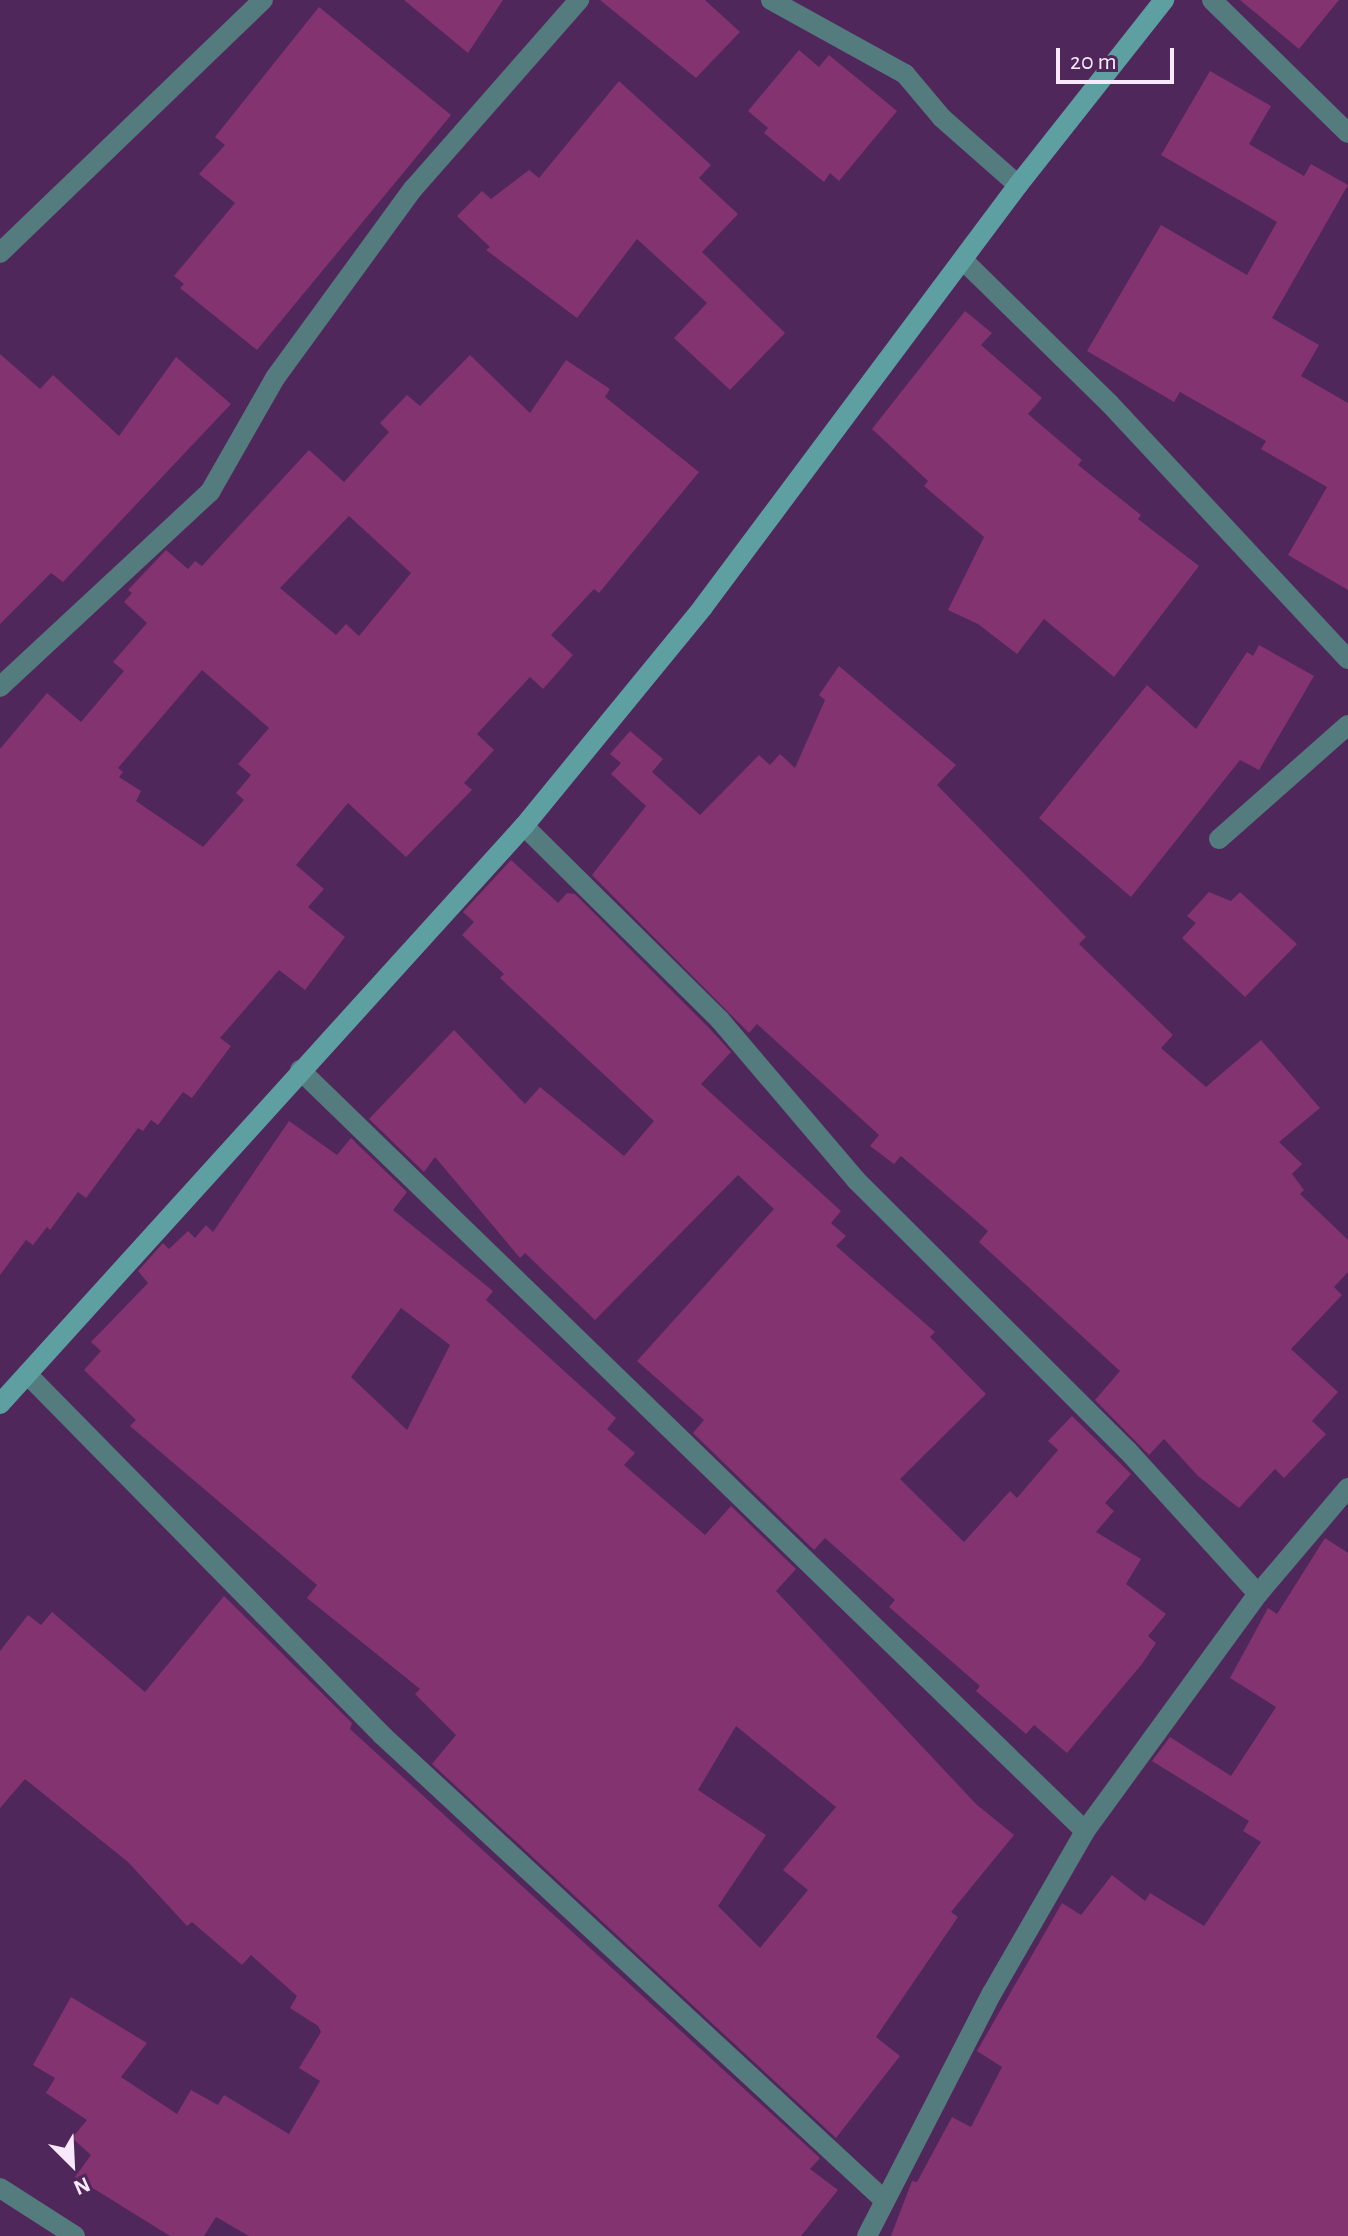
<!DOCTYPE html>
<style>
body{margin:0}
#map{position:relative;width:1348px;height:2236px;overflow:hidden;background:#4f275a;font-family:"Alegreya Sans",sans-serif}
div>[style]{position:absolute}
[style*='--x']{left:calc(var(--x)*1px);top:calc(var(--y)*1px);width:calc(var(--w)*1px);rotate:calc(var(--a)*1deg)}
.building>*{inset:0;background:#83336f}
.minor>*{height:20px;margin:-10px;padding:0 10px;transform-origin:10px;border-radius:10px;background:#547b7d}
.secondary>*{height:20px;margin:-10px;padding:0 10px;transform-origin:10px;border-radius:10px;background:#5e9fa2}
span{translate:-50% -50%;white-space:nowrap;text-align:center;line-height:1.15;-webkit-text-stroke:6px #4f275a;paint-order:stroke}
.north{position:absolute;left:32px;top:2124px;width:80px;height:80px;-webkit-text-stroke:6px #4f275a;paint-order:stroke;rotate:156deg;font-size:22px;font-weight:700;line-height:32px;text-align:center;color:#f7e9fb}
.north::after{content:'';display:block;margin:auto;width:28px;height:36px;background:#f7e9fb;clip-path:polygon(50% 0,100% 100%,50% 72%,0 100%)}
.scale{position:absolute;left:1056px;top:48px;width:118px;height:36px;box-sizing:border-box;border:4px solid #f7e9fb;border-top:0;padding-left:10px;font-size:24px;line-height:28px;white-space:nowrap;color:#f7e9fb;-webkit-text-stroke:6px #4f275a;paint-order:stroke}
</style>
<div id="map">
<div class="building">
<i style="clip-path:polygon(404px 0,503px 0,468px 53px)"></i>
<i style="clip-path:polygon(600px 0,705px 0,740px 32px,696px 78px)"></i>
<i style="clip-path:polygon(1240px 0,1339px 0,1299px 49px)"></i>
<i style="clip-path:polygon(319px 7px,451px 115px,257px 350px,180px 288px,184px 284px,174px 276px,235px 203px,199px 174px,225px 145px,215px 137px)"></i>
<i style="clip-path:polygon(799px 50px,819px 67px,829px 55px,897px 111px,839px 181px,830px 173px,824px 182px,764px 133px,768px 128px,748px 111px)"></i>
<i style="clip-path:polygon(1210px 71px,1271px 106px,1249px 144px,1304px 176px,1311px 164px,1348px 185px,1272px 318px,1319px 345px,1301px 376px,1348px 403px,1348px 590px,1288px 555px,1327px 487px,1261px 449px,1266px 441px,1180px 392px,1174px 402px,1087px 351px,1161px 225px,1247px 275px,1277px 222px,1161px 155px)"></i>
<i style="clip-path:polygon(619px 81px,711px 165px,699px 178px,738px 214px,702px 252px,785px 333px,730px 390px,674px 338px,707px 303px,637px 239px,577px 318px,486px 250px,490px 247px,457px 216px,482px 191px,491px 199px,529px 170px,539px 178px)"></i>
<i style="clip-path:polygon(965px 311px,992px 333px,981px 345px,1042px 398px,1028px 414px,1082px 460px,1078px 465px,1141px 515px,1138px 519px,1199px 566px,1114px 677px,1044px 619px,1017px 654px,978px 624px,948px 610px,984px 537px,924px 486px,928px 481px,872px 429px)"></i>
<i style="clip-path:polygon(0 354px,40px 389px,53px 375px,119px 436px,176px 357px,231px 404px,63px 582px,51px 573px,0 624px)"></i>
<i style="clip-path:polygon(evenodd,470px 355px,530px 413px,566px 360px,610px 389px,605px 397px,699px 472px,599px 593px,594px 589px,551px 635px,573px 655px,543px 689px,530px 677px,477px 734px,494px 750px,464px 783px,472px 790px,406px 857px,348px 803px,296px 865px,324px 889px,308px 907px,345px 937px,305px 990px,279px 970px,220px 1038px,231px 1046px,192px 1098px,183px 1092px,158px 1125px,151px 1120px,143px 1131px,138px 1128px,86px 1198px,78px 1192px,50px 1230px,47px 1227px,33px 1245px,26px 1240px,0 1275px,0 749px,47px 693px,81px 722px,124px 671px,113px 662px,147px 623px,124px 602px,132px 593px,128px 590px,166px 550px,188px 569px,195px 561px,202px 566px,309px 450px,344px 482px,389px 432px,380px 423px,407px 395px,420px 406px,470px 355px,349px 516px,411px 573px,359px 636px,346px 624px,336px 635px,280px 588px,349px 516px,470px 355px,202px 670px,269px 728px,238px 764px,251px 775px,236px 793px,244px 800px,203px 847px,136px 801px,141px 791px,119px 777px,123px 772px,118px 768px,202px 670px)"></i>
<i style="clip-path:polygon(1259px 645px,1314px 676px,1259px 770px,1240px 760px,1131px 897px,1039px 818px,1147px 685px,1196px 729px,1247px 652px,1253px 656px)"></i>
<i style="clip-path:polygon(839px 666px,956px 765px,937px 785px,1086px 937px,1079px 944px,1173px 1035px,1161px 1048px,1206px 1087px,1261px 1040px,1320px 1108px,1279px 1142px,1302px 1164px,1292px 1174px,1304px 1190px,1300px 1194px,1348px 1240px,1348px 1272px,1334px 1287px,1342px 1295px,1291px 1349px,1338px 1392px,1312px 1421px,1326px 1434px,1284px 1478px,1275px 1469px,1239px 1508px,1198px 1476px,1164px 1439px,1149px 1455px,1095px 1400px,1120px 1371px,979px 1242px,988px 1231px,901px 1156px,894px 1164px,870px 1146px,879px 1135px,757px 1024px,749px 1033px,592px 875px,646px 806px,611px 774px,621px 763px,610px 754px,630px 731px,663px 759px,652px 772px,700px 815px,759px 755px,770px 765px,780px 754px,795px 768px,825px 700px,819px 695px)"></i>
<i style="clip-path:polygon(511px 860px,558px 903px,567px 893px,575px 894px,710px 1029px,731px 1052px,701px 1084px,841px 1211px,831px 1223px,846px 1236px,836px 1246px,935px 1332px,930px 1337px,986px 1394px,900px 1479px,964px 1542px,1010px 1491px,1017px 1498px,1058px 1450px,1048px 1441px,1072px 1416px,1131px 1474px,1105px 1503px,1114px 1511px,1096px 1532px,1141px 1559px,1126px 1584px,1166px 1614px,1148px 1636px,1156px 1643px,1142px 1664px,1067px 1753px,1034px 1725px,1026px 1734px,976px 1691px,980px 1686px,889px 1607px,895px 1600px,825px 1538px,814px 1550px,693px 1433px,704px 1420px,637px 1361px,774px 1209px,738px 1175px,595px 1320px,525px 1253px,520px 1258px,435px 1157px,424px 1172px,369px 1119px,454px 1030px,525px 1104px,540px 1087px,624px 1156px,654px 1121px,500px 978px,504px 974px,462px 935px,474px 922px,463px 912px)"></i>
<i style="clip-path:polygon(1209px 892px,1231px 901px,1240px 892px,1297px 944px,1245px 997px,1182px 938px,1196px 923px,1187px 916px)"></i>
<i style="clip-path:polygon(evenodd,289px 1121px,337px 1155px,351px 1138px,407px 1192px,393px 1210px,493px 1291px,486px 1300px,616px 1418px,607px 1429px,635px 1453px,624px 1465px,705px 1535px,731px 1506px,796px 1569px,776px 1591px,976px 1804px,1014px 1835px,951px 1912px,958px 1917px,876px 2037px,900px 2056px,836px 2138px,432px 1764px,456px 1735px,415px 1694px,420px 1689px,307px 1598px,317px 1585px,130px 1426px,136px 1420px,84px 1370px,101px 1351px,91px 1342px,148px 1283px,138px 1271px,163px 1243px,169px 1249px,188px 1231px,195px 1238px,206px 1225px,213px 1232px,289px 1121px,401px 1308px,450px 1345px,407px 1430px,351px 1377px,401px 1308px,289px 1121px,736px 1726px,836px 1807px,783px 1870px,808px 1890px,760px 1948px,718px 1906px,766px 1835px,698px 1790px,736px 1726px)"></i>
<i style="clip-path:polygon(1325px 1538px,1348px 1553px,1348px 2236px,891px 2236px,912px 2181px,917px 2182px,952px 2117px,971px 2127px,1002px 2067px,977px 2051px,1062px 1903px,1081px 1915px,1112px 1875px,1145px 1901px,1150px 1893px,1204px 1926px,1261px 1842px,1243px 1831px,1249px 1821px,1152px 1761px,1170px 1737px,1231px 1776px,1276px 1707px,1230px 1678px,1268px 1608px,1277px 1614px)"></i>
<i style="clip-path:polygon(224px 1596px,352px 1723px,350px 1729px,820px 2158px,810px 2169px,838px 2190px,801px 2236px,249px 2236px,216px 2217px,204px 2236px,170px 2236px,75px 2177px,91px 2155px,72px 2138px,87px 2120px,46px 2093px,55px 2078px,33px 2065px,71px 1997px,147px 2043px,121px 2077px,177px 2114px,191px 2090px,218px 2105px,224px 2095px,289px 2134px,320px 2081px,299px 2068px,321px 2032px,318px 2026px,290px 2008px,297px 1996px,251px 1955px,242px 1965px,192px 1922px,187px 1926px,128px 1862px,25px 1779px,0 1808px,0 1651px,28px 1615px,41px 1625px,52px 1612px,145px 1692px)"></i>
</div>
<div class="minor">
<i style="--x:771;--y:0;--w:153;--a:28.9"></i>
<i style="--x:905;--y:74;--w:57;--a:49.9"></i>
<i style="--x:942;--y:118;--w:101;--a:41.4"></i>
<i style="--x:1212;--y:0;--w:190;--a:44.4"></i>
<i style="--x:0;--y:253;--w:365;--a:-43.9"></i>
<i style="--x:965;--y:262;--w:202;--a:44.4"></i>
<i style="--x:1109;--y:403;--w:350;--a:47"></i>
<i style="--x:0;--y:687;--w:287;--a:-42.9"></i>
<i style="--x:210;--y:492;--w:131;--a:-60.3"></i>
<i style="--x:275;--y:378;--w:234;--a:-53.9"></i>
<i style="--x:413;--y:189;--w:252;--a:-48.7"></i>
<i style="--x:524;--y:826;--w:276;--a:44.7"></i>
<i style="--x:720;--y:1020;--w:210;--a:49.6"></i>
<i style="--x:856;--y:1180;--w:384;--a:44.9"></i>
<i style="--x:1128;--y:1451;--w:193;--a:47.7"></i>
<i style="--x:1219;--y:839;--w:172;--a:-41.5"></i>
<i style="--x:300;--y:1070;--w:1093;--a:44.11"></i>
<i style="--x:28;--y:1375;--w:505;--a:45.48"></i>
<i style="--x:382;--y:1735;--w:683;--a:42.8"></i>
<i style="--x:0;--y:2188;--w:89;--a:32.6"></i>
<i style="--x:867;--y:2236;--w:273;--a:-62.8"></i>
<i style="--x:992;--y:1993;--w:187;--a:-60.1"></i>
<i style="--x:1085;--y:1831;--w:293;--a:-53.9"></i>
<i style="--x:1258;--y:1594;--w:139;--a:-49.7"></i>
</div>
<div class="secondary">
<i style="--x:0;--y:1404;--w:780;--a:-47.81"></i>
<i style="--x:524;--y:826;--w:283;--a:-50.7"></i>
<i style="--x:703;--y:607;--w:527;--a:-53.26"></i>
<i style="--x:1018;--y:185;--w:236;--a:-51.7"></i>
</div>
<div class="north">N</div>
<div class="scale">20 m</div>
</div>
